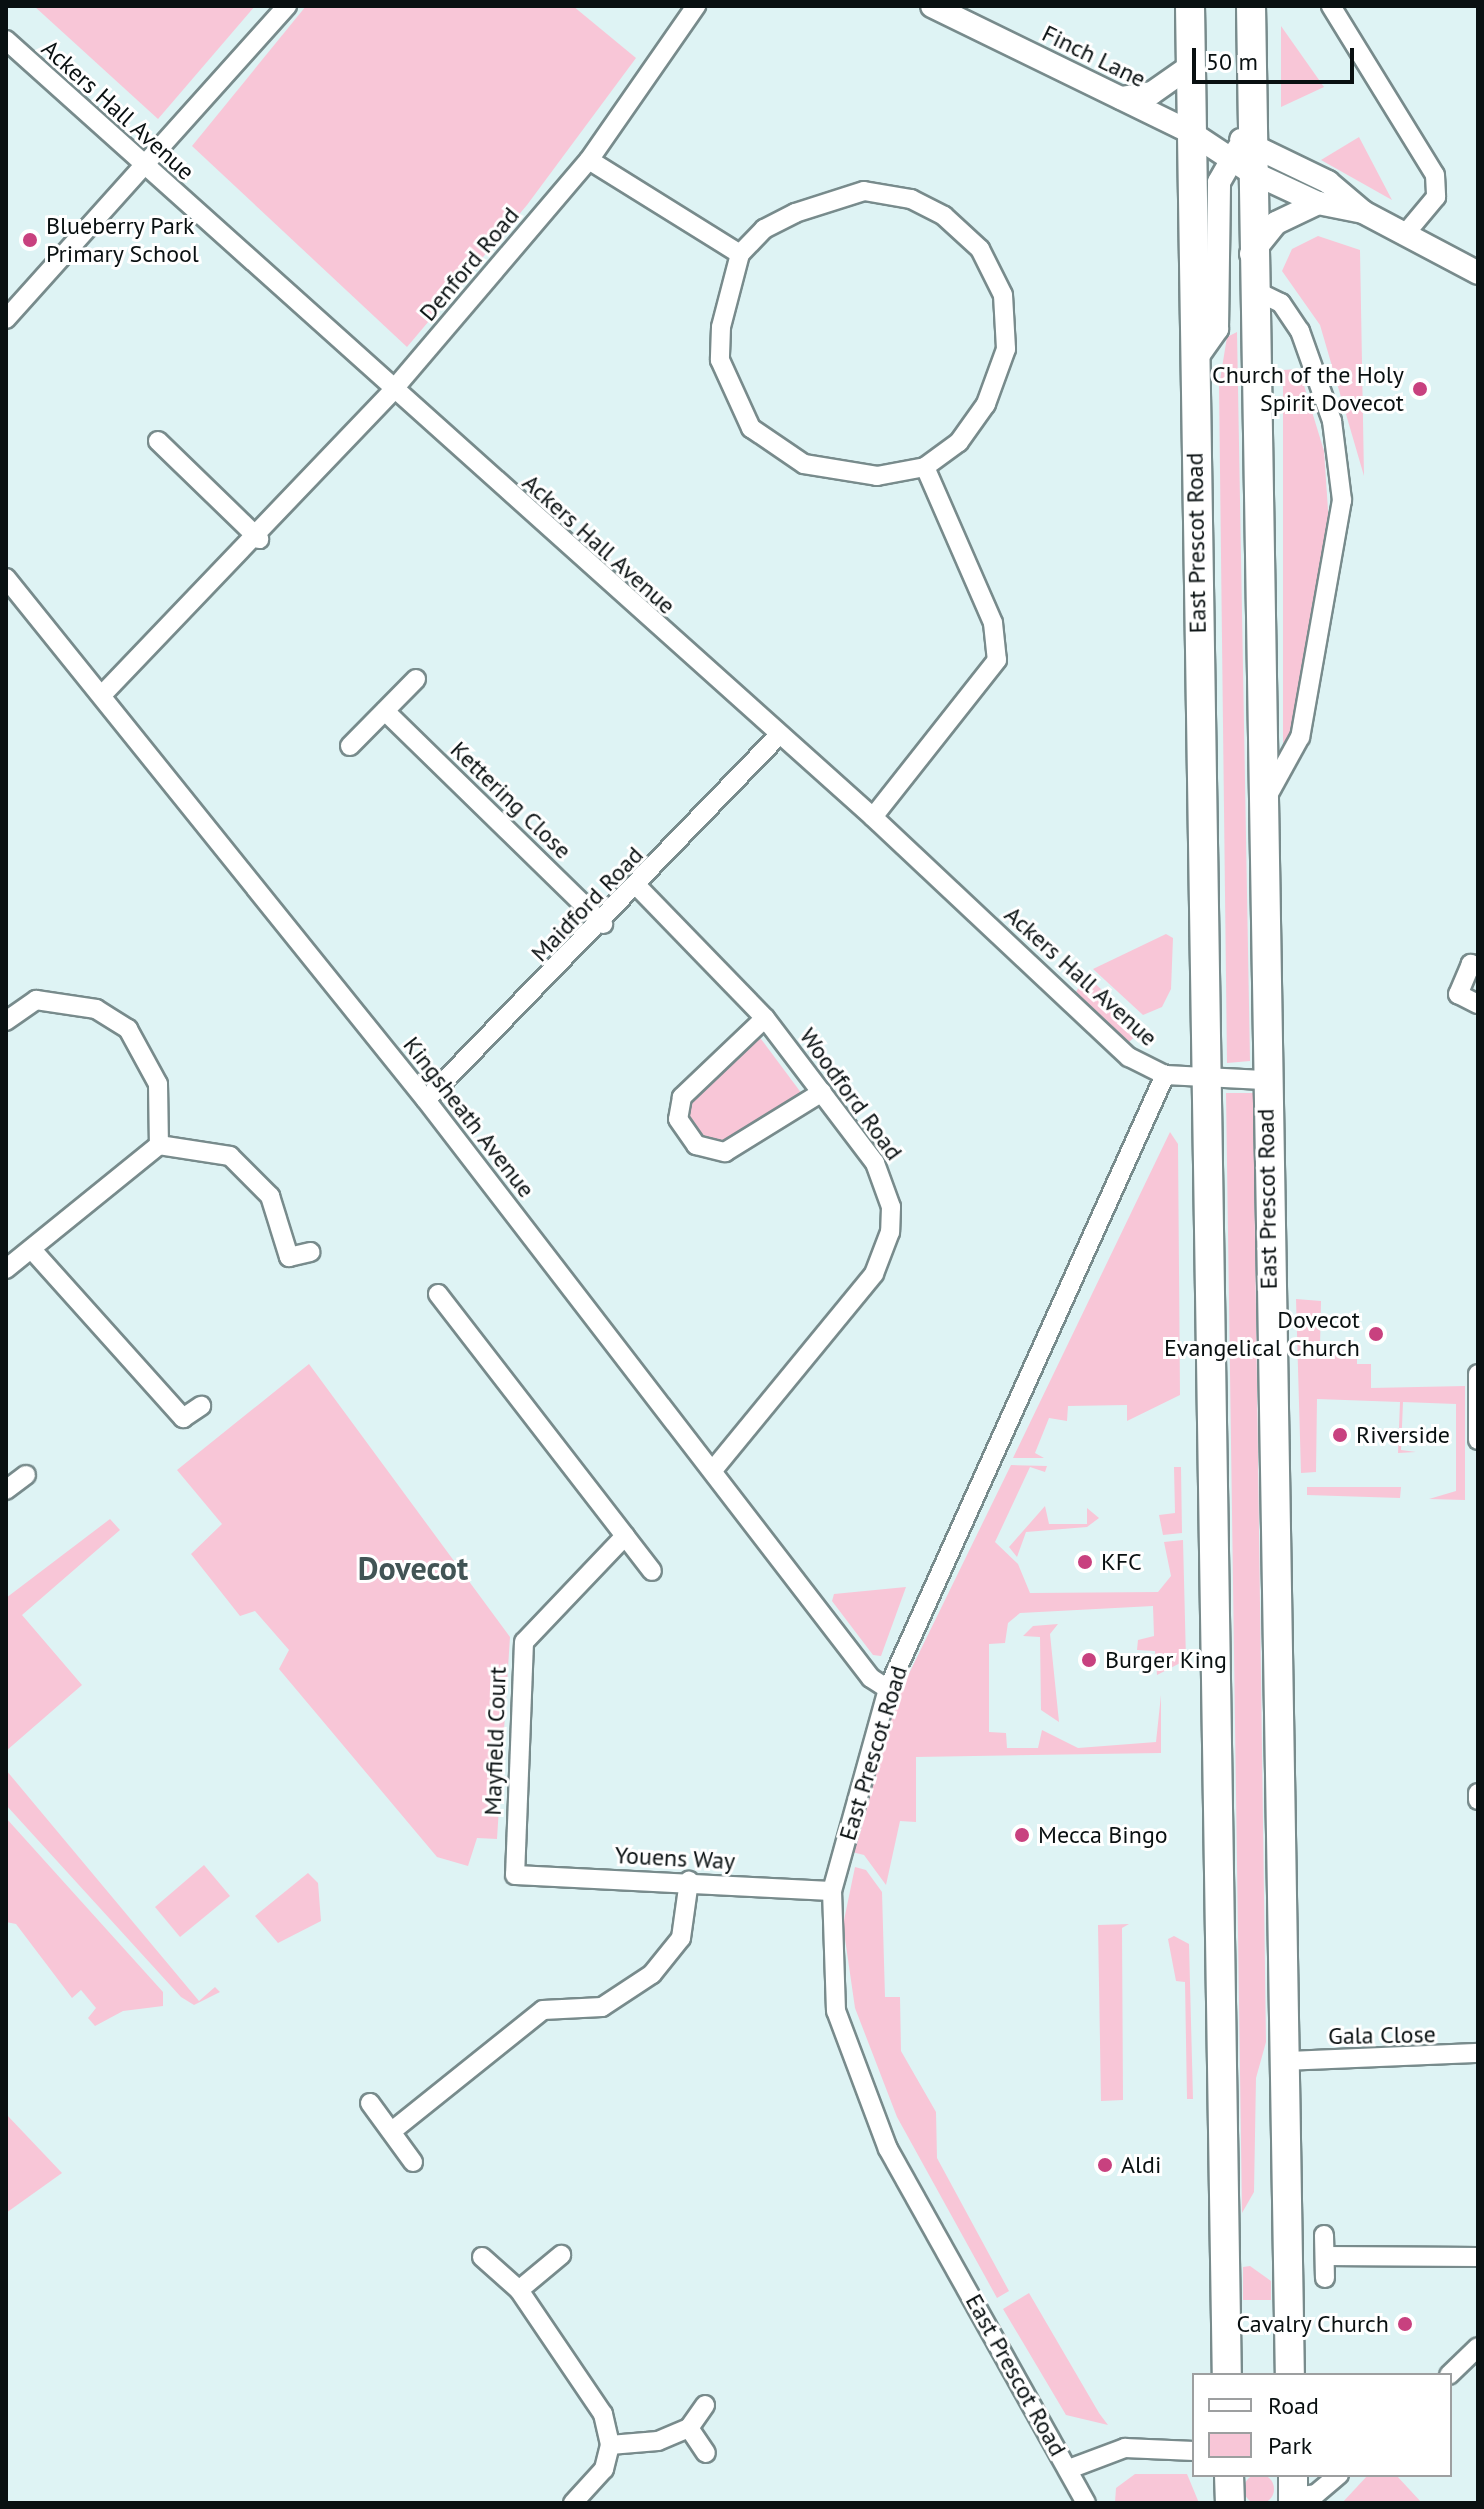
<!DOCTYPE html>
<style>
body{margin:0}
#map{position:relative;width:1484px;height:2509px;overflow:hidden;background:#def3f4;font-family:"PT Sans",sans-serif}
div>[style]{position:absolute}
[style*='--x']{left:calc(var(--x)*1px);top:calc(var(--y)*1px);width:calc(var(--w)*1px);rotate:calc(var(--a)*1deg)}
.green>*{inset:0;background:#f8c6d7}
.round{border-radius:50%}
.roads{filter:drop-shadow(2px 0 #788b8c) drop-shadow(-2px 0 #788b8c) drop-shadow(0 2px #788b8c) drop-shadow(0 -2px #788b8c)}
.minor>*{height:18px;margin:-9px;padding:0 9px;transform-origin:9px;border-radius:9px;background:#fff}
.tertiary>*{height:22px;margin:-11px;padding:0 11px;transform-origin:11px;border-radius:11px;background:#fff}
.trunk>*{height:28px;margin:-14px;padding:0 14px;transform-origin:14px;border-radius:14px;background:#fff}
.dots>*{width:22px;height:22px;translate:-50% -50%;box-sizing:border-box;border:4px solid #fff;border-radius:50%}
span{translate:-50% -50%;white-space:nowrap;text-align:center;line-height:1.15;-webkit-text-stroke:6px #fff;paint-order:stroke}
.street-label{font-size:24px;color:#091011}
.poi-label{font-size:24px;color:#091011}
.left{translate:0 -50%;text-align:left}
.right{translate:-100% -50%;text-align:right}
.district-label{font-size:32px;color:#425455;font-weight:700}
.frame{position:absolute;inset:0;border:8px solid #091011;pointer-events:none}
.legend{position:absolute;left:1192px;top:2373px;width:260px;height:104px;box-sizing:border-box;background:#fff;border:2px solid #9d9fa0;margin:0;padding:10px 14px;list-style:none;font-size:24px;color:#091011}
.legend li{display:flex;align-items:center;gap:16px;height:40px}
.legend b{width:40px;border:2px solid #9d9fa0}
.scale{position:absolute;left:1192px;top:48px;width:162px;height:36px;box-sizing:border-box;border:4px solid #091011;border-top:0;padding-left:10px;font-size:24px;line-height:28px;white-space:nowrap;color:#091011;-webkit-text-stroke:6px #fff;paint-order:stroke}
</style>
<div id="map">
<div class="green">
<i style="clip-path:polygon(34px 6px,255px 6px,158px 119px)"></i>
<i style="clip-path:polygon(306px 6px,573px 6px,636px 58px,527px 205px,407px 347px,192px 146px)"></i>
<i style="clip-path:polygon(1281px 26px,1324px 87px,1281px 107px)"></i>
<i style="clip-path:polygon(1359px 137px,1392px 200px,1321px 160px)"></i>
<i style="clip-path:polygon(1318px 236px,1360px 250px,1364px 476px,1320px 325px,1282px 271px,1292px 249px)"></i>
<i style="clip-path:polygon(1237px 332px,1250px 1061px,1227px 1063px,1219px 386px,1227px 337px)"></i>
<i style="clip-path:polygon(1299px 369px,1324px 451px,1330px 539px,1290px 751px,1283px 751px,1283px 370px)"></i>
<i style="clip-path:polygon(1166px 934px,1173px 938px,1171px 989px,1162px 1007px,1143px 1015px,1093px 969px)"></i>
<i style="clip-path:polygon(1084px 978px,1089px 978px,1144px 1029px,1129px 1042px,1076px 992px)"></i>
<i style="clip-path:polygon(758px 1035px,802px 1094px,720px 1144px,700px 1138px,688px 1116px,691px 1101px)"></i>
<i style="clip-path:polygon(1226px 1093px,1253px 1093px,1266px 2042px,1256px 2078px,1254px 2192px,1242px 2213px)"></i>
<i style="clip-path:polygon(1170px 1132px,1178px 1144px,1180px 1395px,1127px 1421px,1127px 1405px,1068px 1406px,1067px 1421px,1049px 1418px,1035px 1453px,1044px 1458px,1013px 1458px)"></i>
<i style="clip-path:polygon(1296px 1299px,1321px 1301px,1320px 1346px,1357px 1353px,1357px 1364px,1371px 1364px,1371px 1388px,1465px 1386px,1465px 1500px,1429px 1499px,1456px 1491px,1456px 1404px,1403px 1402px,1401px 1450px,1416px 1452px,1398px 1453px,1400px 1402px,1317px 1399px,1316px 1472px,1301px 1473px)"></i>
<i style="clip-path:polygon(309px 1364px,510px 1637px,497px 1839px,477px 1838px,468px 1866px,437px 1857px,279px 1669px,289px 1650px,255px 1611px,240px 1616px,191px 1554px,222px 1524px,177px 1470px)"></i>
<i style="clip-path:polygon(1011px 1465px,1047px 1466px,1045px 1472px,1030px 1467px,995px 1542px,1018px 1564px,1030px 1593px,1158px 1592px,1171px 1576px,1164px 1542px,1183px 1540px,1186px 1660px,1157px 1675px,1155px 1651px,1137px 1650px,1138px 1640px,1154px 1636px,1153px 1606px,1020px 1613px,1008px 1623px,1005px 1643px,989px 1644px,989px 1732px,1006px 1733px,1007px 1748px,1038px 1748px,1042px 1730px,1078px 1748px,1156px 1742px,1161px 1695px,1161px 1753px,916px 1757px,916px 1822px,900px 1821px,886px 1885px,864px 1855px,848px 1851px,899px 1694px)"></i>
<i style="clip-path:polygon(1174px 1467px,1181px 1467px,1182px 1533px,1163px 1535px,1159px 1515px,1175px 1513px)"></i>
<i style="clip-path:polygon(1307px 1487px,1401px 1487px,1400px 1498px,1307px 1495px)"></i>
<i style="clip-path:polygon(1045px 1506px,1049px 1524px,1087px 1524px,1087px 1508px,1099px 1518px,1087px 1527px,1026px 1532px,1017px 1557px,1009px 1547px)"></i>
<i style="clip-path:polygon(110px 1519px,120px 1530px,22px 1615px,82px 1685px,6px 1751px,6px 1598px)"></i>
<i style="clip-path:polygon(906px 1587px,881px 1656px,873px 1655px,832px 1601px,834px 1594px)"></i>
<i style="clip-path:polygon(1058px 1624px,1050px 1634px,1059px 1722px,1041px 1710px,1040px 1637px,1023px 1636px,1033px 1626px)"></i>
<i style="clip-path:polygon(6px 1770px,199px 2001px,215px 1987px,220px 1992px,194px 2005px,181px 1997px,6px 1805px)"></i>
<i style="clip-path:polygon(6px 1818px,163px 1992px,163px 2006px,123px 2011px,95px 2026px,88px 2018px,96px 2008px,81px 1990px,72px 1998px,16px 1924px,6px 1922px)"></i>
<i style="clip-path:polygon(204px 1865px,230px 1896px,180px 1937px,155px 1907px)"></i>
<i style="clip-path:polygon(855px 1867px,866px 1870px,882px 1892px,885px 1997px,900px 1997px,901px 2051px,936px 2112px,937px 2158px,1009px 2291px,997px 2298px,897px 2117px,855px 2008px,843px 1925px)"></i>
<i style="clip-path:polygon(308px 1873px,318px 1883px,321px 1921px,278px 1943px,255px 1916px)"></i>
<i style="clip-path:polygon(1129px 1924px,1122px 1928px,1123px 2100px,1101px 2101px,1098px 1925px)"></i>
<i style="clip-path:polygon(1174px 1936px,1189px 1944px,1193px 2099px,1187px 2099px,1185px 1982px,1176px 1981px,1168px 1939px)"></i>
<i style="clip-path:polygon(6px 2114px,62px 2173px,6px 2213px)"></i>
<i style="clip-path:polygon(1250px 2266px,1271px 2281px,1271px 2300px,1243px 2300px,1243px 2267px)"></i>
<i style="clip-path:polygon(1029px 2293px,1099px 2413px,1108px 2425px,1066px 2415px,1003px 2309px)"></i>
<i class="round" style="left:1244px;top:2474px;width:30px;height:30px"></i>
<i style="clip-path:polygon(1135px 2474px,1187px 2474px,1199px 2503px,1115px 2503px,1116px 2488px)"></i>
<i style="clip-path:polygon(1368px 2475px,1396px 2475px,1422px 2503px,1342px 2503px)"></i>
</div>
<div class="roads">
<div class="minor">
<i style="--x:1331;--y:6;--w:198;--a:58.4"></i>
<i style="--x:1435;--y:175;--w:22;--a:87"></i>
<i style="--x:1436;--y:197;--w:47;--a:129.8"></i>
<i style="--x:6;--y:40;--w:1164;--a:41.87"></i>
<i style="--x:873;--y:817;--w:351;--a:43.2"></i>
<i style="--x:1129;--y:1057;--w:40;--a:26.6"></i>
<i style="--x:589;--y:160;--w:178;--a:31.9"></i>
<i style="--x:740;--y:254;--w:75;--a:104.6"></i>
<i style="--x:721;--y:327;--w:33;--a:92"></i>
<i style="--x:720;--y:360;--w:75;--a:65.5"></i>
<i style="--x:751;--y:428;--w:64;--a:34.2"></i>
<i style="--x:804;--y:464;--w:74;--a:9.3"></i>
<i style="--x:877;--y:476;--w:49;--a:-10.6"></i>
<i style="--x:925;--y:467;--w:170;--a:66.4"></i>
<i style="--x:993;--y:623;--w:37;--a:84"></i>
<i style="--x:997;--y:660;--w:200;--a:128.3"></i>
<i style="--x:740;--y:254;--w:35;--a:-46"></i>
<i style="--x:764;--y:229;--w:35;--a:-27"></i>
<i style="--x:795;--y:213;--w:72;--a:-17.7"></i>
<i style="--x:864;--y:191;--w:48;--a:9.7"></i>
<i style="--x:911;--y:199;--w:37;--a:27"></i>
<i style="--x:944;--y:216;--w:49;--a:42.5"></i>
<i style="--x:980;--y:249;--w:51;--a:63.4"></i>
<i style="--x:1003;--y:295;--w:54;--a:86.8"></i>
<i style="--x:1006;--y:349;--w:59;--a:110"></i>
<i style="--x:986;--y:404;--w:47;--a:125.4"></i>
<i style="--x:959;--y:442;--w:42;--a:143.7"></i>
<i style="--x:1252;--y:289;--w:32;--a:26"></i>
<i style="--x:1281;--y:303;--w:34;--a:56"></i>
<i style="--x:1300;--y:331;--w:96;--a:70.4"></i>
<i style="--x:1332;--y:421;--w:80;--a:82.8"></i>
<i style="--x:1342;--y:500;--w:241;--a:100"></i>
<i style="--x:1300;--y:737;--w:79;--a:118.8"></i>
<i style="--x:6;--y:319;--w:421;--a:-48.1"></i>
<i style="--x:158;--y:441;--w:141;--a:44.1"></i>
<i style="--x:6;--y:578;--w:670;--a:51.18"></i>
<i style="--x:426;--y:1100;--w:729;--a:52.41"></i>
<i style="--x:871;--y:1678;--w:20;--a:33"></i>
<i style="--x:102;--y:695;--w:422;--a:-46.3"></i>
<i style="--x:393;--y:390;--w:302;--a:-49.6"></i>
<i style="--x:589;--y:160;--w:188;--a:-55.2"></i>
<i style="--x:385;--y:711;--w:305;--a:44.3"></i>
<i style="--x:350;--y:746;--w:94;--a:-45.4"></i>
<i style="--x:638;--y:887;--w:182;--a:45.9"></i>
<i style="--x:765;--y:1018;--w:182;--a:52.8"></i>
<i style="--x:875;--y:1163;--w:47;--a:70"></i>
<i style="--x:891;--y:1207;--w:25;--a:92"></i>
<i style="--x:890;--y:1232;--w:45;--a:110.9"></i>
<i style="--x:874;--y:1274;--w:252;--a:129.4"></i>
<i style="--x:1478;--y:967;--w:8;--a:-157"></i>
<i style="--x:1471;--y:964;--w:33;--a:113"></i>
<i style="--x:1458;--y:994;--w:22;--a:27"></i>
<i style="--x:765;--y:1018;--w:115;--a:136.4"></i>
<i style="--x:682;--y:1097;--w:22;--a:100"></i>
<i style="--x:678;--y:1119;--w:32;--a:55"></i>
<i style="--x:696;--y:1145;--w:30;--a:14"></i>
<i style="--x:725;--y:1152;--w:114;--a:-31.7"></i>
<i style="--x:6;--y:1021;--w:37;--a:-35"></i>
<i style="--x:36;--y:1000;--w:61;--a:8.5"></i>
<i style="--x:96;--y:1009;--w:38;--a:32"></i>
<i style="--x:128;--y:1029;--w:63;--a:61.4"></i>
<i style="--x:158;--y:1084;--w:61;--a:89.1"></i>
<i style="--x:159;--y:1145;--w:197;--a:141"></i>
<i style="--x:426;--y:1100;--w:505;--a:-45.96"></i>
<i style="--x:159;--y:1145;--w:72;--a:8.8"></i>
<i style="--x:230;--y:1156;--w:57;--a:45"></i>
<i style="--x:270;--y:1196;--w:64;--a:72.7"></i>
<i style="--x:289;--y:1257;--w:22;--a:-13"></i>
<i style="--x:35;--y:1253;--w:222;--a:48.1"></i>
<i style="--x:183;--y:1418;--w:22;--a:-34"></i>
<i style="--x:438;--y:1294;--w:306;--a:52.3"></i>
<i style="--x:625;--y:1536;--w:146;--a:133.6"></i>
<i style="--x:524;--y:1642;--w:233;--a:92.2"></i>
<i style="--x:515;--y:1875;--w:317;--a:2.9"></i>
<i style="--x:1478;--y:1374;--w:66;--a:90"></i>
<i style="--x:6;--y:1490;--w:25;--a:-37"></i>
<i style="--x:625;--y:1536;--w:44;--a:52.4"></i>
<i style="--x:1478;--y:1793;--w:7;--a:90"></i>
<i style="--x:1286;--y:2061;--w:192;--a:-2.4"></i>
<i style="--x:370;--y:2103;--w:73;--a:53.9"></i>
<i style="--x:392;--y:2131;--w:193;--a:-38.7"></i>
<i style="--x:543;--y:2010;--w:59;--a:-2.9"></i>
<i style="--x:602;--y:2007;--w:60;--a:-33.4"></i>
<i style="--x:652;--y:1974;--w:46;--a:-51.1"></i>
<i style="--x:681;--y:1938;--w:58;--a:-82"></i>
<i style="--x:1324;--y:2235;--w:43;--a:88.7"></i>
<i style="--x:1325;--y:2256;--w:153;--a:0.4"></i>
<i style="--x:482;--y:2257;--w:50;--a:41.7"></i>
<i style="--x:519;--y:2290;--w:150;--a:55.9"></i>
<i style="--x:603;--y:2414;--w:32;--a:77"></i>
<i style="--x:610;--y:2445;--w:25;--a:104"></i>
<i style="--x:604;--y:2469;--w:46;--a:132.4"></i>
<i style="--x:519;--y:2290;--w:55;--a:-39.8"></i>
<i style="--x:1449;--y:2375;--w:40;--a:-44"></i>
<i style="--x:689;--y:2428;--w:30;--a:56"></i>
<i style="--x:610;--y:2445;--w:48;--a:-4.8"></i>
<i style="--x:658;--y:2441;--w:34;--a:-23"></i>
<i style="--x:689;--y:2428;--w:28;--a:-55"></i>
<i style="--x:1069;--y:2469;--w:60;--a:-20.6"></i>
<i style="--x:1125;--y:2448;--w:69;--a:2.5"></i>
<i style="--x:1293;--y:2497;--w:23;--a:-7"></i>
<i style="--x:1316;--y:2494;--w:30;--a:-40"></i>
<i style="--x:1086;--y:2503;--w:406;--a:-119.2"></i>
<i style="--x:888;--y:2149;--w:147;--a:-110.6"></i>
<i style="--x:836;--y:2011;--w:120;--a:-91.9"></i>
<i style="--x:832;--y:1891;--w:210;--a:-74.5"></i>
<i style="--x:888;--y:1689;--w:674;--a:-65.72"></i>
<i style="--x:1165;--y:1075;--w:99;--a:2.9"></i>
</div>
<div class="tertiary">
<i style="--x:932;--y:6;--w:287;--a:26"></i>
<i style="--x:1190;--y:132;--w:71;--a:33.5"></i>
<i style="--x:1249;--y:171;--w:76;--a:24.9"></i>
<i style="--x:1318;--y:203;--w:46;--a:11.3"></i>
<i style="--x:1363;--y:212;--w:130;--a:27.9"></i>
<i style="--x:1121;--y:98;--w:31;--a:-9"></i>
<i style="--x:1152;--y:93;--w:45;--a:-35.1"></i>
<i style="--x:1241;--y:140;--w:97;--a:25.8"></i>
<i style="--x:1328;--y:182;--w:45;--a:40.5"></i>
<i style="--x:1251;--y:254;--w:40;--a:-51"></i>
<i style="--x:1276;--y:223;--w:47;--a:-25.5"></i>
<i style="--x:1193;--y:363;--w:42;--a:-54.8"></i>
<i style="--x:1217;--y:329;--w:147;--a:-89.2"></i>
<i style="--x:1219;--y:182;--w:38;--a:-60"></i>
</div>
<div class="trunk">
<i style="--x:1190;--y:6;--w:2369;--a:89.11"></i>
<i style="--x:1251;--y:6;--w:2369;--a:89.06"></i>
<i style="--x:1229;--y:2475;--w:28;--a:88"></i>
<i style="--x:1293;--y:2475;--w:28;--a:90"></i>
</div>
</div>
<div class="dots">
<i style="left:30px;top:240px;background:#c8417f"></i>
<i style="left:1420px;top:389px;background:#c8417f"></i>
<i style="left:1376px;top:1334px;background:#c8417f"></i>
<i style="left:1340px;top:1435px;background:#c8417f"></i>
<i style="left:1085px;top:1562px;background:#c8417f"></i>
<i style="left:1089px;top:1660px;background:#c8417f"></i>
<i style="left:1022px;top:1835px;background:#c8417f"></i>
<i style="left:1105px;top:2165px;background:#c8417f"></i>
<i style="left:1405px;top:2324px;background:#c8417f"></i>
</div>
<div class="street-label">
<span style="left:1094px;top:56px;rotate:26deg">Finch Lane</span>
<span style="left:118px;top:110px;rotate:42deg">Ackers Hall Avenue</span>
<span style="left:469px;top:264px;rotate:-50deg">Denford Road</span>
<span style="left:1196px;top:543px;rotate:-91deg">East Prescot Road</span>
<span style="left:599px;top:544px;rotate:42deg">Ackers Hall Avenue</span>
<span style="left:511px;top:800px;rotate:44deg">Kettering Close</span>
<span style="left:587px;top:904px;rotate:-46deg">Maidford Road</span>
<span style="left:1081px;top:976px;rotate:42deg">Ackers Hall Avenue</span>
<span style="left:851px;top:1094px;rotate:54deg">Woodford Road</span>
<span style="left:469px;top:1117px;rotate:52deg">Kingsheath Avenue</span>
<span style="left:1267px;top:1199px;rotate:-91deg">East Prescot Road</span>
<span style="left:495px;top:1741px;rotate:-88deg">Mayfield Court</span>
<span style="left:873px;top:1753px;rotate:-73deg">East Prescot Road</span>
<span style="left:675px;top:1858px;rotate:3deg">Youens Way</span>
<span style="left:1382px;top:2035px;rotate:-1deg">Gala Close</span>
<span style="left:1016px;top:2375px;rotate:61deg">East Prescot Road</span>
</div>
<div class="poi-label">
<span class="left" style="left:46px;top:240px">Blueberry Park<br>Primary School</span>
<span class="right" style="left:1404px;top:389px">Church of the Holy<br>Spirit Dovecot</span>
<span class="right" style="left:1360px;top:1334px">Dovecot<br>Evangelical Church</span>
<span class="left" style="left:1356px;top:1435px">Riverside</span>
<span class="left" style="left:1101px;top:1562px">KFC</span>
<span class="left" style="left:1105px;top:1660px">Burger King</span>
<span class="left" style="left:1038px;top:1835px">Mecca Bingo</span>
<span class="left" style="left:1121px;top:2165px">Aldi</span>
<span class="right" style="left:1389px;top:2324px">Cavalry Church</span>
</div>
<div class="district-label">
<span style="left:413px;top:1568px">Dovecot</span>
</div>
<div class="frame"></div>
<ul class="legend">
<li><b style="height:10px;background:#fff"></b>Road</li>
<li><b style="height:22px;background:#f8c6d7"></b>Park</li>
</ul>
<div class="scale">50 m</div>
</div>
